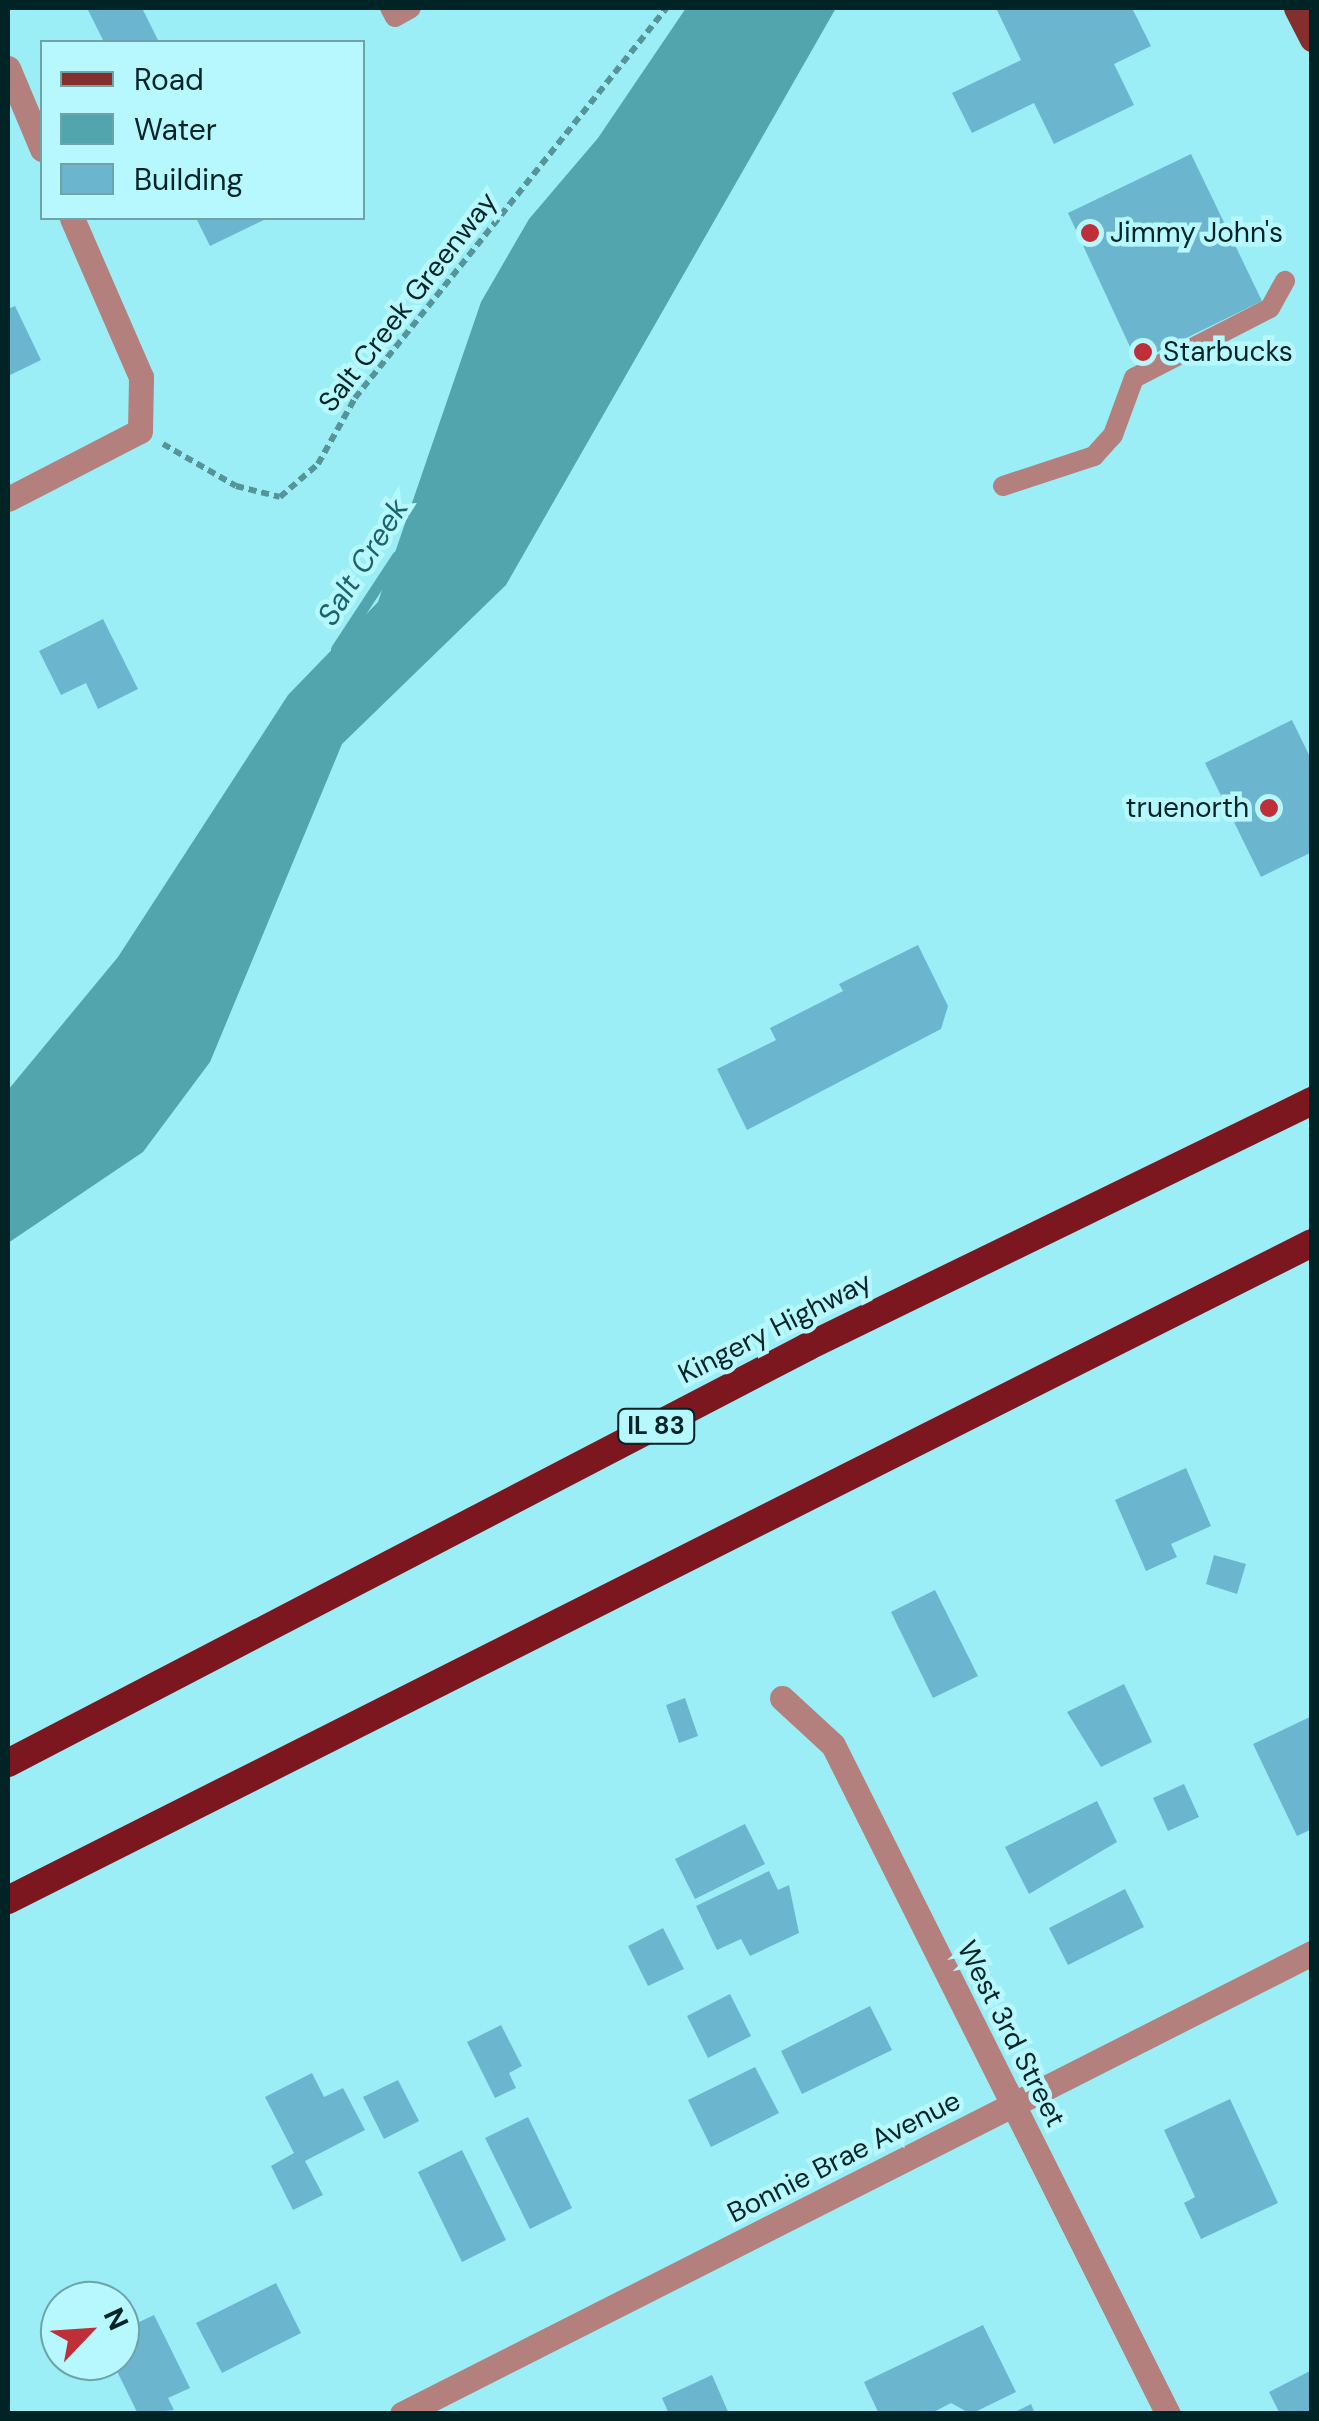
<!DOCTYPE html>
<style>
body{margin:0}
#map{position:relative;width:1319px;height:2421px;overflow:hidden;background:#9beef6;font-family:"DM Sans",sans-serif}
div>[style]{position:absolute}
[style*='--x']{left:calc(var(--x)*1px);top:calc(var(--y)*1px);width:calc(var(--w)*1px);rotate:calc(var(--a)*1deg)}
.water>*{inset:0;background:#52a5ad}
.stream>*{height:11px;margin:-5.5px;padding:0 5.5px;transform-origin:5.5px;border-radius:5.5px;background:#52a5ad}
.building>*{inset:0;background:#6cb5cf}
.path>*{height:6px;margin-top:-3px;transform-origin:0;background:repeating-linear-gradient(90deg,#57949a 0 8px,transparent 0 13px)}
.service>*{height:20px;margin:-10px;padding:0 10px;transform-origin:10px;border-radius:10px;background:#b3807d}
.minor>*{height:25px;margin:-12.5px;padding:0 12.5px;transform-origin:12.5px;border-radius:12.5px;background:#b3807d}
.primary>*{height:25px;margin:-12.5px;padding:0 12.5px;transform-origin:12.5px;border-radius:12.5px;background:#852e2e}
.trunk>*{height:28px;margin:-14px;padding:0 14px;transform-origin:14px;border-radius:14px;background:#7c1720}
.dots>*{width:28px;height:28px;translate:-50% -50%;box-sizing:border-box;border:5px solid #b7f8fe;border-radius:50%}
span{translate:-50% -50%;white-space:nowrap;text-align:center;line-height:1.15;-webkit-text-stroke:9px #b7f8fe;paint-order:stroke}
.shield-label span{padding:2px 8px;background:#b7f8fe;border:2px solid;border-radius:8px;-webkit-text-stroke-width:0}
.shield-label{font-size:25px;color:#002326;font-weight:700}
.poi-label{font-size:28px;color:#002326}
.left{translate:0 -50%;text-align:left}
.right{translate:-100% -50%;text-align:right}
.street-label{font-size:28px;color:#002326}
.water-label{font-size:30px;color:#1e6369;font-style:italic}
.frame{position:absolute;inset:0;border:10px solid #002326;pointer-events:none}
.legend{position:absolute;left:40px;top:40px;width:325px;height:180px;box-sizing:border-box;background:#b7f8fe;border:2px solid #6ea3a8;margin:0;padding:12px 18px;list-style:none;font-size:30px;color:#002326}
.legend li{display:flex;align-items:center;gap:20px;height:50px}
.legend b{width:50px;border:2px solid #6ea3a8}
.north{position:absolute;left:40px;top:2281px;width:100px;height:100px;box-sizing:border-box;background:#b7f8fe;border:2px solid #6ea3a8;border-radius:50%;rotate:65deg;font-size:28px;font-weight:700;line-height:40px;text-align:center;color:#002326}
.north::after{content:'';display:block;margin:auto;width:35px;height:45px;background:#bf2f37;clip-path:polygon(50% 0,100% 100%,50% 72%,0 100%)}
</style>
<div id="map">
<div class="water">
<i style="clip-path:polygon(686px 8px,836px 8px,506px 585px,342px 744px,210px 1062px,143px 1152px,8px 1243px,8px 1090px,118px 957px,288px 695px,378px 602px,481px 302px,529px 219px,598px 138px)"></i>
</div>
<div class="stream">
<i style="--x:336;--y:649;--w:111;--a:-56.7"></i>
</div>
<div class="building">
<i style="clip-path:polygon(87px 8px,142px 8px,159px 42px,104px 42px)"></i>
<i style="clip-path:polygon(996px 8px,1132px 8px,1151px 46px,1114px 64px,1134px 105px,1054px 144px,1034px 103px,972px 133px,952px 93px,1021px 60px)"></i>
<i style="clip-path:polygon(1191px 154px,1262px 301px,1137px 362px,1068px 213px)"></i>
<i style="clip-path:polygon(196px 218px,268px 218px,210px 246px)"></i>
<i style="clip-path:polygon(15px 306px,41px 360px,8px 376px,8px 309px)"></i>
<i style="clip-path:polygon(103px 619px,138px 689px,98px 709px,86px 683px,61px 695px,39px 651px)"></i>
<i style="clip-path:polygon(1292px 720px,1312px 761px,1312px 852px,1261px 877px,1205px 763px)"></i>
<i style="clip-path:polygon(918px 945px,948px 1006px,941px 1029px,747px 1130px,717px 1069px,776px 1040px,770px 1028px,843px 991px,839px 984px)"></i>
<i style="clip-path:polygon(1186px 1468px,1211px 1526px,1171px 1544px,1177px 1557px,1146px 1571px,1115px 1500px)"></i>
<i style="clip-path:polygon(1214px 1555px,1246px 1564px,1237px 1594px,1206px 1584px)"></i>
<i style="clip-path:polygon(935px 1590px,978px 1676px,933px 1698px,891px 1612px)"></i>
<i style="clip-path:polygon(1124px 1684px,1152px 1742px,1101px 1767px,1067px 1712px)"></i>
<i style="clip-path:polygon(685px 1698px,698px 1736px,679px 1743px,666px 1705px)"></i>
<i style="clip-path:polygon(1312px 1716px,1312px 1829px,1297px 1836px,1253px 1744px)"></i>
<i style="clip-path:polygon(1184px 1784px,1199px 1817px,1168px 1831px,1153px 1798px)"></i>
<i style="clip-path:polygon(1097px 1801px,1117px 1842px,1029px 1894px,1005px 1847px)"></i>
<i style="clip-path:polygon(745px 1824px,765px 1864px,695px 1899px,675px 1859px)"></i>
<i style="clip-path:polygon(769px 1871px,778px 1890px,789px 1885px,799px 1933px,750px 1956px,741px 1939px,717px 1950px,696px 1906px)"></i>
<i style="clip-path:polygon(1125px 1889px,1144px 1927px,1068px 1965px,1049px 1928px)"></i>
<i style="clip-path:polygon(663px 1928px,684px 1969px,648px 1986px,628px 1946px)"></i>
<i style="clip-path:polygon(730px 1994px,751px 2036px,708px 2058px,687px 2016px)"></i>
<i style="clip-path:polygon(870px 2006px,892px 2050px,802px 2094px,781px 2051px)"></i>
<i style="clip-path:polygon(501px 2025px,522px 2066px,509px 2073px,516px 2088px,495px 2098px,467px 2042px)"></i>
<i style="clip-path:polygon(755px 2067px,779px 2113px,711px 2147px,688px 2100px)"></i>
<i style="clip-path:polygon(312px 2073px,324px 2097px,343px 2088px,365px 2130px,305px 2161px,323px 2195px,293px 2210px,271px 2166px,294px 2153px,265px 2097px)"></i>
<i style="clip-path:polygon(398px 2080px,419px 2121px,384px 2139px,363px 2097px)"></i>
<i style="clip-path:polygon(1230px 2099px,1278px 2203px,1201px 2239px,1184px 2203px,1195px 2197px,1164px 2130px)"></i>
<i style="clip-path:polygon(528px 2117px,572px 2208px,530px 2229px,485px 2138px)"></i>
<i style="clip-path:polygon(462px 2150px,506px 2240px,462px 2262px,418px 2172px)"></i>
<i style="clip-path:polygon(276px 2283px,301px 2333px,222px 2373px,196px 2323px)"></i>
<i style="clip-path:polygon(154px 2315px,190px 2388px,168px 2398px,174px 2410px,138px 2414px,112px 2361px,120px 2361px,120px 2331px)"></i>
<i style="clip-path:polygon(983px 2325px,1016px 2392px,971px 2414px,951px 2403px,930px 2414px,879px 2414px,864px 2382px)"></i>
<i style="clip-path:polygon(1312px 2370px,1312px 2414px,1280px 2414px,1269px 2392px)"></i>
<i style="clip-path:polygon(712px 2375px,729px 2414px,669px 2414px,662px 2398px)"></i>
<i style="clip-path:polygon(1031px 2404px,1035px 2414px,1011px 2414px)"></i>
</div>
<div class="path">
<i style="--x:163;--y:444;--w:84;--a:29.9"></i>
<i style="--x:236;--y:486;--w:45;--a:14"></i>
<i style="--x:280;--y:497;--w:50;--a:-41"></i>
<i style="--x:318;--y:464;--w:76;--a:-60.7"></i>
<i style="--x:355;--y:398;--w:499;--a:-51.4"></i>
</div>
<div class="service">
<i style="--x:390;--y:8;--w:10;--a:61"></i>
<i style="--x:395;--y:17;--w:18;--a:-29"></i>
<i style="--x:1003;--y:486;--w:96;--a:-18.2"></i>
<i style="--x:1094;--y:456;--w:28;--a:-48"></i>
<i style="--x:1113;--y:435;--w:61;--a:-69.8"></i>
<i style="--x:1134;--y:378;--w:153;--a:-27.2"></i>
<i style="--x:1270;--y:308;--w:31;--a:-61"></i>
</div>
<div class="minor">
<i style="--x:8;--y:68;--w:88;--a:67.2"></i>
<i style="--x:8;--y:499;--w:148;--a:-27.3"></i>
<i style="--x:140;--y:431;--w:54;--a:-88.9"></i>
<i style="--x:141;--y:377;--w:173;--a:-113.5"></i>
<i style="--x:782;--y:1698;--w:69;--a:42.7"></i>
<i style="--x:833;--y:1745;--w:748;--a:63.4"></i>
<i style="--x:402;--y:2414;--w:1020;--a:-26.87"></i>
</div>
<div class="primary">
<i style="--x:1296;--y:8;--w:35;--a:63"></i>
</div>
<div class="trunk">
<i style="--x:8;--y:1763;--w:901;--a:-27.5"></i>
<i style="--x:807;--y:1347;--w:562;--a:-25.97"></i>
<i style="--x:8;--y:1900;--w:1460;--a:-26.74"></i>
</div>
<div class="dots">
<i style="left:1090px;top:233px;background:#bf2f37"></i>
<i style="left:1143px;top:352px;background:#bf2f37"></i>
<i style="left:1269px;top:808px;background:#bf2f37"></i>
</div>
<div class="shield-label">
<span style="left:656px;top:1426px">IL 83</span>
</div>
<div class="poi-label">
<span class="left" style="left:1110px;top:233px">Jimmy John's</span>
<span class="left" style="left:1163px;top:352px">Starbucks</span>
<span class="right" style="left:1249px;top:808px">truenorth</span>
</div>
<div class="street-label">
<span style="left:408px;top:302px;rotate:-52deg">Salt Creek Greenway</span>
<span style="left:775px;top:1328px;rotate:-27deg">Kingery Highway</span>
<span style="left:1011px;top:2034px;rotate:63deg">West 3rd Street</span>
<span style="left:844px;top:2157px;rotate:-27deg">Bonnie Brae Avenue</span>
</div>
<div class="water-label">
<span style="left:363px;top:562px;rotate:-58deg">Salt Creek</span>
</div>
<div class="frame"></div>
<ul class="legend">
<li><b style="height:12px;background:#852e2e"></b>Road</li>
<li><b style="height:28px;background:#52a5ad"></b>Water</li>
<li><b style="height:28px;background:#6cb5cf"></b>Building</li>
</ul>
<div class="north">N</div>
</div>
